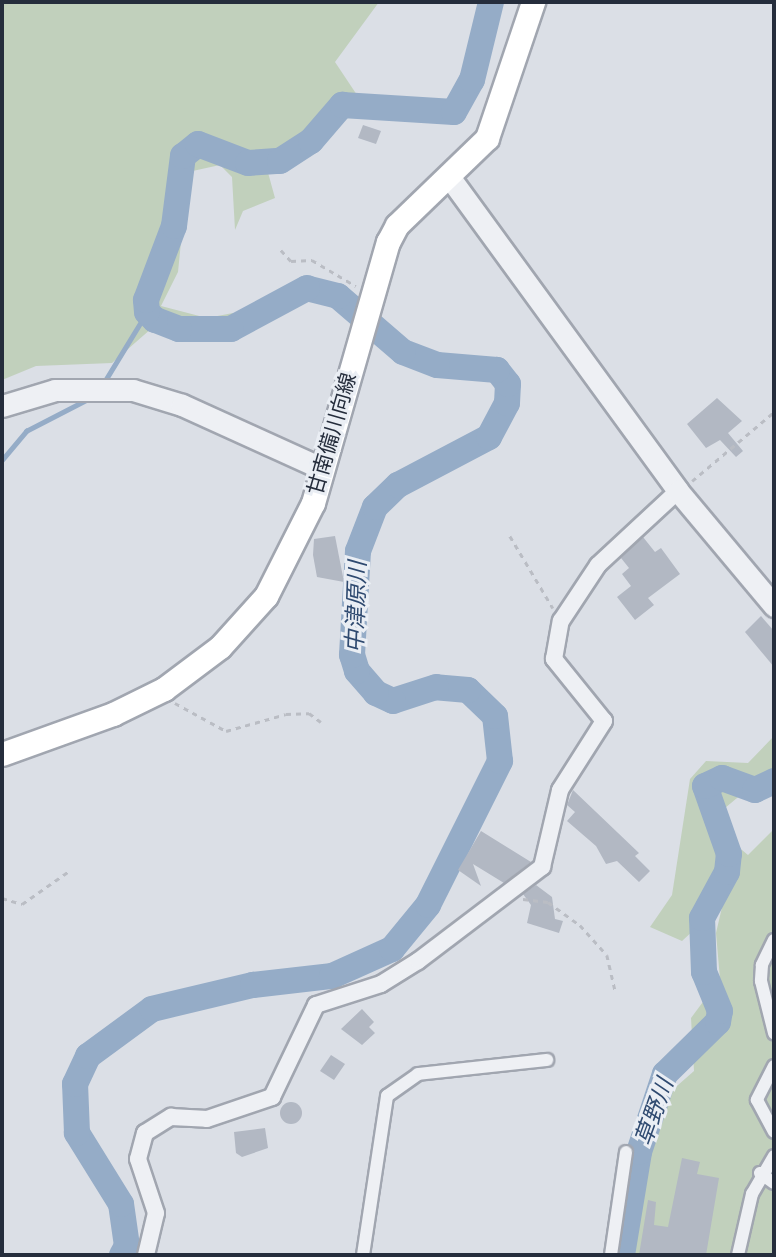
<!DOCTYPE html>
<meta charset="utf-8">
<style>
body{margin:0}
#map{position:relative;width:776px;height:1257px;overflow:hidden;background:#dbdfe6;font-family:Cabin,"Noto Sans JP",sans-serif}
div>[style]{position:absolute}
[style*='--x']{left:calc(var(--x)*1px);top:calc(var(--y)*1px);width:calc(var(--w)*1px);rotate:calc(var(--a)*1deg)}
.green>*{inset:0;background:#c1d0bc}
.stream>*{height:4.5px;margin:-2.25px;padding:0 2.25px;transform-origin:2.25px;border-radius:2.25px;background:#95acc7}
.river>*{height:26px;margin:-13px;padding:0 13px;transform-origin:13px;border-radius:13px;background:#95acc7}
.building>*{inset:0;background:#b2b8c3}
.round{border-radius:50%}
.path>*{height:2.5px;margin-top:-1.25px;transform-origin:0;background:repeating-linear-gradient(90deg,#babdc4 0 5px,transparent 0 10px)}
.roads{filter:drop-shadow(2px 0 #a1a6b0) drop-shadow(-2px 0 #a1a6b0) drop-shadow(0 2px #a1a6b0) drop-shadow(0 -2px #a1a6b0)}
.pedestrian>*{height:12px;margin:-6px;padding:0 6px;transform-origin:6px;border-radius:6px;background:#eef0f4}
.minor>*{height:16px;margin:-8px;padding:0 8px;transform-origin:8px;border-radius:8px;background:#eef0f4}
.tertiary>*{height:21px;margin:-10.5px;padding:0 10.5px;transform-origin:10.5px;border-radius:10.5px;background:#eef0f4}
.secondary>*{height:23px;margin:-11.5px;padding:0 11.5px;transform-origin:11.5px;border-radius:11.5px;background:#fff}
span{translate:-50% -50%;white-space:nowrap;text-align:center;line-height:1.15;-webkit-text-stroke:6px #eaeef4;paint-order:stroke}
.street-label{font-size:21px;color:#252d3c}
.water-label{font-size:23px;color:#2f4a70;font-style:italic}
.frame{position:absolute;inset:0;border:4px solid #252d3c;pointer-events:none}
</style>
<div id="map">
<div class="green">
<i style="clip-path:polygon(2px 2px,379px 2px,335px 62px,357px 95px,306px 143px,264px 158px,275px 198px,243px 211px,235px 230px,232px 177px,220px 165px,188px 172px,178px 272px,161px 306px,207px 318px,233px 313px,230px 321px,160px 321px,112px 363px,36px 366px,2px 380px)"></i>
<i style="clip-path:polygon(774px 736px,774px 794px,743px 793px,725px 808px,736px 845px,748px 855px,774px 829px,774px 1255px,628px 1255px,642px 1154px,661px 1100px,694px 1071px,691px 1018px,720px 979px,716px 933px,723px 903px,682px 941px,650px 927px,672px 895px,690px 779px,706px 761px,748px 763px)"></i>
</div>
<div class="stream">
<i style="--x:103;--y:384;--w:84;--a:-58.6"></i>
<i style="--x:2;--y:460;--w:38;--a:-50"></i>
<i style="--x:26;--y:431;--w:72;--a:-27.3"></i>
</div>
<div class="river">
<i style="--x:122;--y:1255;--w:10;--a:-61"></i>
<i style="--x:127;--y:1246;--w:42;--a:-98.1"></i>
<i style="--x:121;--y:1204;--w:84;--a:-121.8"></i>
<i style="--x:77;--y:1133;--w:49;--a:-92.3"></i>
<i style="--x:75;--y:1084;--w:31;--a:-65"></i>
<i style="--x:88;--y:1056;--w:79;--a:-36.3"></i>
<i style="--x:152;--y:1009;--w:104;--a:-13.4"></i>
<i style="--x:253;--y:985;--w:80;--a:-6.5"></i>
<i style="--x:332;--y:976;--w:66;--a:-24.2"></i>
<i style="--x:392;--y:949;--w:57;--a:-50.7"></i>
<i style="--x:428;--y:905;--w:161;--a:-63.4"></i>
<i style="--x:500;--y:761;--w:45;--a:-96.3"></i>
<i style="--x:495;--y:716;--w:37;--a:-136"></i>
<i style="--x:468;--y:690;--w:32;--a:-175"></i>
<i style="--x:436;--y:687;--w:45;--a:162"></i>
<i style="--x:393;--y:701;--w:19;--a:-155"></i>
<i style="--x:376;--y:693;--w:29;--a:-131"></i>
<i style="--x:357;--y:671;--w:17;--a:-107"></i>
<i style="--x:352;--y:655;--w:104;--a:-86.7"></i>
<i style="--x:358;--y:551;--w:47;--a:-68.9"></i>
<i style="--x:375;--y:507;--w:32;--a:-44"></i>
<i style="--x:398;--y:485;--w:103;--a:-27.8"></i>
<i style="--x:489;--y:437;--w:38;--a:-62"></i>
<i style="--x:507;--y:403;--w:19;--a:-87"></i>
<i style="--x:508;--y:384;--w:18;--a:-128"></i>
<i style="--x:497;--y:370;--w:60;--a:-175.2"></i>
<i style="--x:437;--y:365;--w:36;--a:-159"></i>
<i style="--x:403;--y:352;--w:86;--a:-139.3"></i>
<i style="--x:338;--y:296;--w:32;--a:-166"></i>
<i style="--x:307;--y:288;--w:86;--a:151.7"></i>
<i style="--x:231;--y:329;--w:52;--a:180"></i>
<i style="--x:179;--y:329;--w:26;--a:-159"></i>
<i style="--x:155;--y:320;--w:11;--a:-135"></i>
<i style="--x:147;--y:312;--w:12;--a:-95"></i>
<i style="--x:146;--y:300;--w:79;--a:-69.3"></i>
<i style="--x:174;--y:226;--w:71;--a:-82.7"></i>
<i style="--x:183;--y:156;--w:19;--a:-39"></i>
<i style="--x:198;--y:144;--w:53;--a:20.8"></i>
<i style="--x:248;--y:163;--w:32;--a:-4"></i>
<i style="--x:280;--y:161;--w:37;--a:-33"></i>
<i style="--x:311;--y:141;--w:48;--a:-49.3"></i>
<i style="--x:342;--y:105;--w:112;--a:3.6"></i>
<i style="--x:454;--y:112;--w:37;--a:-61"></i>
<i style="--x:472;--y:80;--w:80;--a:-76.3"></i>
<i style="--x:622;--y:1255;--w:104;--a:-80.6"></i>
<i style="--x:639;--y:1152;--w:82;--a:-71.6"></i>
<i style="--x:665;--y:1074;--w:74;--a:-44.5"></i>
<i style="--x:718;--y:1022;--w:11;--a:-80"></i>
<i style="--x:720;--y:1011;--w:42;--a:-112.3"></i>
<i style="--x:704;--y:972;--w:54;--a:-92.1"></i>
<i style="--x:702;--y:918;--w:52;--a:-61.5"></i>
<i style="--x:727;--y:872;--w:18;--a:-84"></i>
<i style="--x:729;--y:854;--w:72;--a:-109.4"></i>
<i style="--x:705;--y:786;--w:19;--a:-25"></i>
<i style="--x:722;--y:778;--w:35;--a:20"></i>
<i style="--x:755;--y:790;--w:21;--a:-25"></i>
</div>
<div class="building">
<i style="clip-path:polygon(363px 125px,381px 131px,376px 144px,358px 138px)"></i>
<i style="clip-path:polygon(717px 398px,742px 421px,728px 433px,743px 451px,736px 457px,720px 440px,706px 448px,687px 424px)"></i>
<i style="clip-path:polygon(335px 536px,344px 582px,317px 577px,313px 555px,314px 539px)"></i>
<i style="clip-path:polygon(643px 537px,655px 552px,661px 548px,680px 574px,648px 598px,654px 605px,635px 620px,617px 597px,631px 586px,622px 574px,629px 568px,621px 558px)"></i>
<i style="clip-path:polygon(761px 616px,774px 631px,774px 667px,745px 632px)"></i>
<i style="clip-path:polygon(573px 790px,639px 853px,635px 856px,650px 871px,639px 882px,617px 861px,606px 864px,596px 846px,567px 821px,575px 812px,567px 805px)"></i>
<i style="clip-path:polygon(481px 831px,531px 862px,504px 883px,473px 864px,481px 886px,458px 870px)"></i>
<i style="clip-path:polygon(536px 885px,552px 897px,555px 919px,563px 921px,559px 933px,527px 923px,531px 905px,523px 894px)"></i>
<i style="clip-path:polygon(362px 1009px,374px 1022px,369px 1027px,375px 1033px,362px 1045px,341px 1029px)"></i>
<i style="clip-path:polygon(331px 1055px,345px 1064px,334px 1080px,320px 1071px)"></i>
<i class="round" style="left:280px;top:1102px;width:22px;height:22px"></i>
<i style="clip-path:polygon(265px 1128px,268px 1148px,242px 1157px,236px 1153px,234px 1132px)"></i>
<i style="clip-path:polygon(682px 1158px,700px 1162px,697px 1174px,719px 1178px,706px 1255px,639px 1255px,648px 1200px,656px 1202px,654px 1225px,668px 1227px)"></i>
</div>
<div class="path">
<i style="--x:281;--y:250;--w:15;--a:48"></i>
<i style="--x:291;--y:261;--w:21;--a:-3"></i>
<i style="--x:312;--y:260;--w:51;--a:30.6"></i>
<i style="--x:692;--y:481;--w:107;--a:-40.1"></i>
<i style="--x:510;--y:536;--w:84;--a:59.2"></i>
<i style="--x:175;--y:703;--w:58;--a:28.8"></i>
<i style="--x:226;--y:731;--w:62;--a:-15.8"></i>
<i style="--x:286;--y:714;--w:23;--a:-2"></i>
<i style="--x:309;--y:713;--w:15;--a:37"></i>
<i style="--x:2;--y:898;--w:21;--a:17"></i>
<i style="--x:22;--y:904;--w:57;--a:-35.1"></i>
<i style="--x:523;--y:899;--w:25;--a:7"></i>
<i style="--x:548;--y:902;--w:39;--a:36"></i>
<i style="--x:580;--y:925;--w:40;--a:48"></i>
<i style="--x:607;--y:955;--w:36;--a:77"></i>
</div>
<div class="roads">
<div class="pedestrian">
<i style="--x:774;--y:940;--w:28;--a:116"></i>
<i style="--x:762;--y:965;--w:16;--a:94"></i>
<i style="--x:761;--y:981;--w:54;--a:76"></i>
<i style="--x:774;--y:1066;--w:38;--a:117"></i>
<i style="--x:757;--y:1100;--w:36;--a:62"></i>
<i style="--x:760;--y:1173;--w:17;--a:36"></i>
<i style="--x:363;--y:1255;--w:161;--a:-81.4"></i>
<i style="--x:387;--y:1096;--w:38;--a:-35"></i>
<i style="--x:418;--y:1074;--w:130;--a:-6.2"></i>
<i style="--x:611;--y:1255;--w:104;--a:-81.7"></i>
<i style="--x:738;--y:1255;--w:63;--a:-77.1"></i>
<i style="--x:752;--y:1194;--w:44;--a:-59.9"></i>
</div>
<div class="minor">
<i style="--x:146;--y:1255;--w:43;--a:-76.6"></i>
<i style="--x:156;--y:1213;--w:57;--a:-108.4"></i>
<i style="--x:138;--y:1159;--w:27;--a:-75"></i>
<i style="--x:145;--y:1133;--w:31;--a:-32"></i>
<i style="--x:171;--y:1117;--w:36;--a:3"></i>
<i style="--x:207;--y:1119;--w:69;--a:-18.7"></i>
<i style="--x:272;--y:1097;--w:102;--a:-64.4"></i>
<i style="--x:316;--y:1005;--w:68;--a:-17.9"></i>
<i style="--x:381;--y:984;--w:44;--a:-31.9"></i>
<i style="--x:418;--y:961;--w:156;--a:-37.2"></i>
<i style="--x:542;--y:867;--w:79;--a:-76.8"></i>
<i style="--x:560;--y:790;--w:82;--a:-57.5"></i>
<i style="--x:604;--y:721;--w:80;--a:-128.9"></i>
<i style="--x:554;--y:659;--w:39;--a:-80"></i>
<i style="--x:561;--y:621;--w:67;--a:-56.5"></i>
<i style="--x:598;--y:565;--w:109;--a:-42.8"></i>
</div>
<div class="tertiary">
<i style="--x:450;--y:178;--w:387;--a:53.9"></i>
<i style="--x:678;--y:491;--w:150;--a:50.1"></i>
<i style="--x:2;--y:406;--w:55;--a:-16.8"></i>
<i style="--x:55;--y:390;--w:78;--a:0"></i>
<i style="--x:133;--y:390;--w:51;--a:17"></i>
<i style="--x:182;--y:405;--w:155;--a:24.4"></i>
</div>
<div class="secondary">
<i style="--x:2;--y:754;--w:118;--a:-19.8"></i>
<i style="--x:113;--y:714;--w:57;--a:-26.1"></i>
<i style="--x:164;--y:689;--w:70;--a:-36.9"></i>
<i style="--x:220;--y:647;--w:69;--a:-48"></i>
<i style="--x:266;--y:596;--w:104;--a:-63.2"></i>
<i style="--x:313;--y:503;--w:272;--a:-74"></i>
<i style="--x:388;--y:242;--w:19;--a:-62"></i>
<i style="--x:397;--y:225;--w:125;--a:-44"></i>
<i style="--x:487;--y:138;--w:144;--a:-71.3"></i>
</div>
</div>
<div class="street-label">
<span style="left:332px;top:434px;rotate:-74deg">甘南備川向線</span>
</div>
<div class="water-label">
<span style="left:356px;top:607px;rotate:-88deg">中津原川</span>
<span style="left:654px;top:1112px;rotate:-70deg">草野川</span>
</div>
<div class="frame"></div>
</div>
